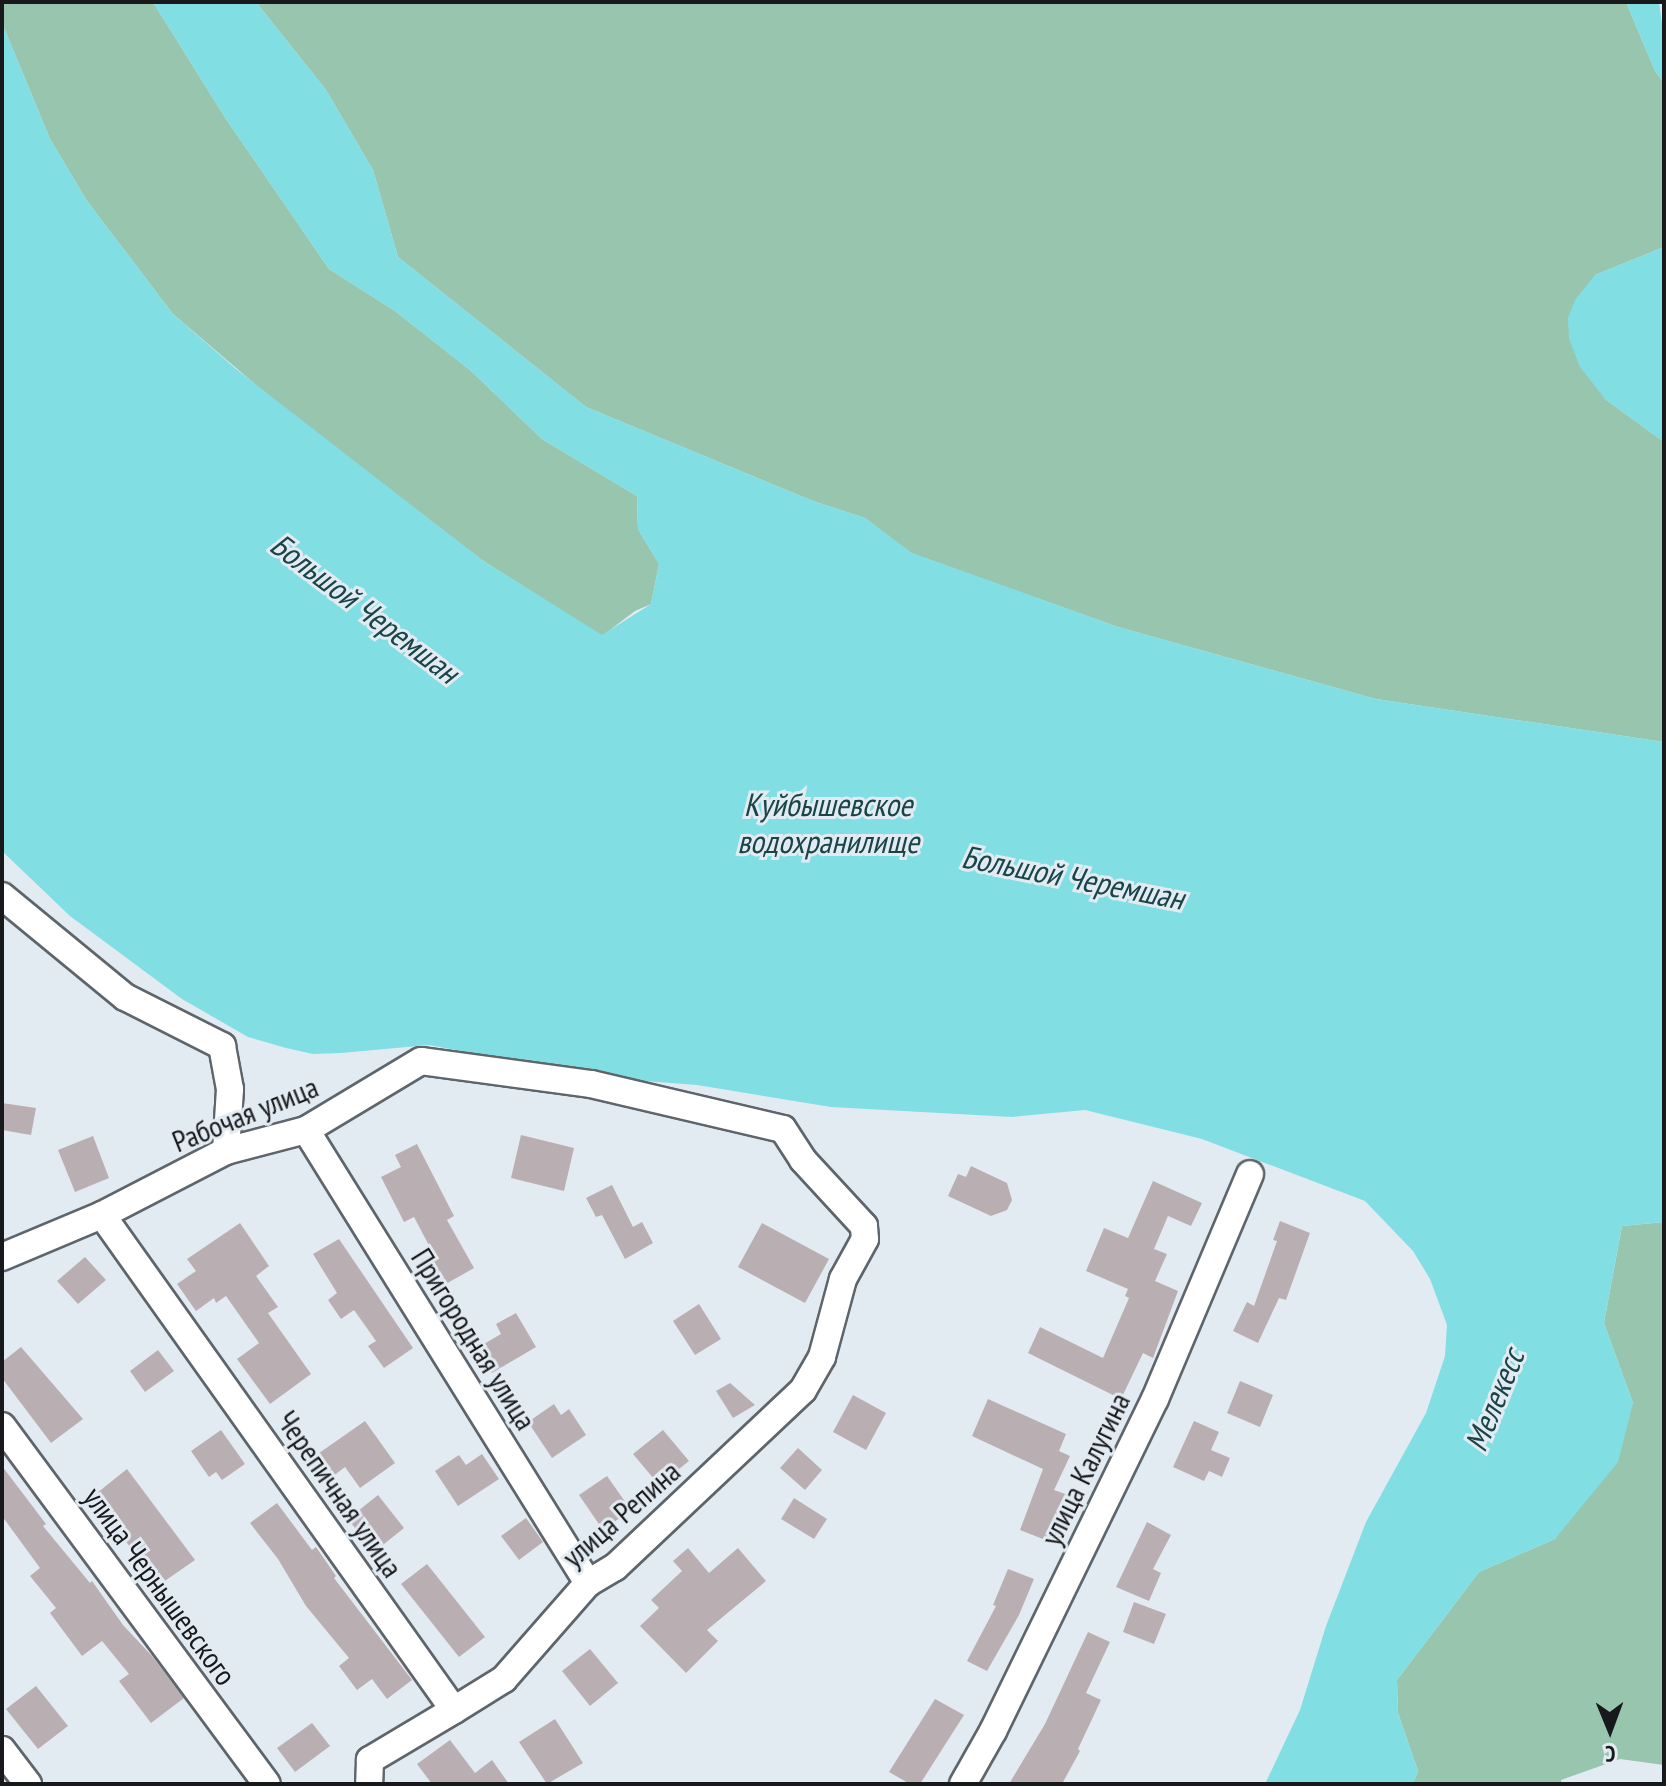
<!DOCTYPE html>
<meta charset="utf-8">
<style>
body{margin:0}
#map{position:relative;width:1666px;height:1786px;overflow:hidden;background:#e3ebf2;font-family:"PT Sans Narrow",sans-serif}
div>[style]{position:absolute}
[style*='--x']{left:calc(var(--x)*1px);top:calc(var(--y)*1px);width:calc(var(--w)*1px);rotate:calc(var(--a)*1deg)}
.green>*{inset:0;background:#97c5ae}
.water>*{inset:0;background:#81dee3}
.building>*{inset:0;background:#b9afb2}
.roads{filter:drop-shadow(2px 0 #5e656b) drop-shadow(-2px 0 #5e656b) drop-shadow(0 2px #5e656b) drop-shadow(0 -2px #5e656b)}
.minor>*{height:26px;margin:-13px;padding:0 13px;transform-origin:13px;border-radius:13px;background:#fff}
span{translate:-50% -50%;white-space:nowrap;text-align:center;line-height:1.15;-webkit-text-stroke:6px #e3ebf2;paint-order:stroke}
.street-label{font-size:30px;color:#17191c}
.water-label{font-size:32px;color:#1a4548;font-style:italic}
.frame{position:absolute;inset:0;border:4px solid #17191c;pointer-events:none}
.north{position:absolute;left:1570px;top:1690px;width:80px;height:80px;-webkit-text-stroke:6px #e3ebf2;paint-order:stroke;rotate:179deg;font-size:22px;font-weight:700;line-height:32px;text-align:center;color:#17191c}
.north::after{content:'';display:block;margin:auto;width:28px;height:36px;background:#17191c;clip-path:polygon(50% 0,100% 100%,50% 72%,0 100%)}
</style>
<div id="map">
<div class="green">
<i style="clip-path:polygon(2px 2px,153px 2px,224px 116px,329px 269px,395px 311px,470px 370px,542px 439px,637px 496px,638px 529px,659px 564px,651px 604px,635px 611px,602px 636px,482px 560px,270px 397px,173px 314px,87px 201px,50px 139px,2px 23px)"></i>
<i style="clip-path:polygon(256px 2px,1626px 2px,1655px 71px,1664px 83px,1664px 247px,1595px 275px,1605px 399px,1664px 442px,1664px 742px,1376px 699px,1118px 627px,911px 553px,865px 518px,813px 501px,586px 407px,398px 257px,373px 170px,326px 90px)"></i>
<i style="clip-path:polygon(1664px 1222px,1664px 1765px,1620px 1759px,1561px 1780px,1561px 1784px,1413px 1784px,1418px 1771px,1398px 1713px,1397px 1680px,1479px 1572px,1555px 1539px,1633px 1403px,1604px 1323px,1622px 1226px)"></i>
</div>
<div class="water">
<i style="clip-path:polygon(153px 2px,256px 2px,326px 90px,373px 170px,398px 257px,586px 407px,813px 501px,865px 518px,912px 553px,1118px 627px,1376px 699px,1664px 742px,1664px 1222px,1622px 1226px,1604px 1323px,1633px 1403px,1618px 1462px,1555px 1539px,1479px 1572px,1397px 1680px,1398px 1713px,1418px 1771px,1413px 1784px,1265px 1784px,1300px 1710px,1326px 1626px,1366px 1522px,1426px 1413px,1445px 1356px,1447px 1325px,1430px 1279px,1413px 1251px,1365px 1201px,1202px 1139px,1085px 1110px,1012px 1117px,831px 1107px,697px 1085px,604px 1078px,429px 1045px,341px 1053px,313px 1054px,286px 1048px,248px 1037px,182px 999px,70px 916px,2px 851px,2px 23px,50px 139px,87px 201px,173px 314px,236px 369px,482px 560px,602px 635px,651px 604px,659px 564px,638px 529px,637px 496px,542px 439px,470px 370px,395px 311px,329px 269px,224px 116px)"></i>
<i style="clip-path:polygon(1626px 2px,1659px 2px,1664px 38px,1664px 83px,1655px 71px)"></i>
<i style="clip-path:polygon(1664px 247px,1664px 442px,1605px 399px,1580px 367px,1569px 339px,1568px 318px,1575px 300px,1595px 275px)"></i>
</div>
<div class="building">
<i style="clip-path:polygon(2px 1103px,36px 1108px,31px 1135px,2px 1130px)"></i>
<i style="clip-path:polygon(521px 1135px,574px 1148px,564px 1191px,511px 1178px)"></i>
<i style="clip-path:polygon(93px 1136px,109px 1178px,75px 1192px,58px 1150px)"></i>
<i style="clip-path:polygon(417px 1144px,454px 1216px,447px 1220px,474px 1268px,437px 1289px,421px 1260px,433px 1253px,414px 1217px,404px 1222px,381px 1177px,401px 1167px,395px 1155px)"></i>
<i style="clip-path:polygon(971px 1166px,1007px 1183px,1012px 1200px,1007px 1210px,991px 1216px,948px 1196px,958px 1174px,966px 1177px)"></i>
<i style="clip-path:polygon(1153px 1181px,1202px 1203px,1191px 1226px,1168px 1216px,1154px 1249px,1167px 1254px,1155px 1281px,1178px 1291px,1153px 1358px,1143px 1353px,1121px 1399px,1028px 1353px,1040px 1327px,1103px 1358px,1129px 1298px,1125px 1296px,1128px 1289px,1086px 1271px,1104px 1228px,1128px 1238px)"></i>
<i style="clip-path:polygon(612px 1185px,633px 1227px,642px 1222px,653px 1243px,625px 1259px,602px 1215px,596px 1217px,586px 1198px)"></i>
<i style="clip-path:polygon(1280px 1221px,1310px 1233px,1286px 1300px,1279px 1298px,1258px 1343px,1233px 1331px,1247px 1302px,1254px 1306px,1277px 1241px,1273px 1240px)"></i>
<i style="clip-path:polygon(240px 1223px,269px 1266px,256px 1276px,278px 1307px,268px 1313px,311px 1374px,270px 1404px,237px 1359px,259px 1343px,226px 1296px,216px 1303px,214px 1298px,196px 1311px,177px 1284px,196px 1271px,187px 1259px)"></i>
<i style="clip-path:polygon(762px 1223px,829px 1259px,805px 1303px,738px 1267px)"></i>
<i style="clip-path:polygon(339px 1239px,413px 1348px,384px 1368px,368px 1346px,376px 1341px,354px 1310px,341px 1319px,328px 1300px,337px 1293px,313px 1254px)"></i>
<i style="clip-path:polygon(85px 1257px,106px 1280px,78px 1304px,57px 1281px)"></i>
<i style="clip-path:polygon(699px 1304px,721px 1339px,695px 1355px,673px 1321px)"></i>
<i style="clip-path:polygon(516px 1313px,536px 1347px,492px 1373px,477px 1348px,501px 1334px,496px 1324px)"></i>
<i style="clip-path:polygon(21px 1347px,83px 1419px,51px 1443px,2px 1378px,2px 1362px)"></i>
<i style="clip-path:polygon(158px 1350px,174px 1371px,145px 1392px,130px 1371px)"></i>
<i style="clip-path:polygon(1240px 1381px,1273px 1395px,1260px 1427px,1227px 1413px)"></i>
<i style="clip-path:polygon(730px 1383px,755px 1405px,733px 1418px,716px 1391px)"></i>
<i style="clip-path:polygon(853px 1395px,886px 1413px,866px 1450px,833px 1432px)"></i>
<i style="clip-path:polygon(988px 1399px,1066px 1434px,1059px 1451px,1070px 1456px,1054px 1490px,1071px 1496px,1053px 1543px,1020px 1530px,1043px 1469px,972px 1436px)"></i>
<i style="clip-path:polygon(554px 1404px,561px 1415px,569px 1409px,586px 1435px,552px 1458px,528px 1422px)"></i>
<i style="clip-path:polygon(365px 1421px,395px 1463px,360px 1488px,345px 1467px,328px 1480px,312px 1458px)"></i>
<i style="clip-path:polygon(1194px 1421px,1219px 1432px,1211px 1450px,1230px 1458px,1222px 1477px,1209px 1471px,1204px 1481px,1173px 1467px)"></i>
<i style="clip-path:polygon(221px 1430px,245px 1464px,222px 1480px,216px 1472px,209px 1477px,191px 1451px)"></i>
<i style="clip-path:polygon(663px 1430px,689px 1461px,659px 1485px,633px 1454px)"></i>
<i style="clip-path:polygon(798px 1448px,822px 1470px,805px 1490px,780px 1468px)"></i>
<i style="clip-path:polygon(482px 1454px,499px 1479px,458px 1506px,435px 1471px,459px 1455px,466px 1465px)"></i>
<i style="clip-path:polygon(2px 1466px,46px 1524px,43px 1526px,90px 1583px,92px 1581px,123px 1625px,152px 1656px,184px 1698px,151px 1723px,119px 1681px,129px 1674px,102px 1641px,82px 1656px,50px 1613px,56px 1608px,30px 1576px,40px 1568px,2px 1516px)"></i>
<i style="clip-path:polygon(127px 1469px,195px 1560px,159px 1585px,92px 1497px)"></i>
<i style="clip-path:polygon(607px 1476px,631px 1510px,603px 1530px,579px 1495px)"></i>
<i style="clip-path:polygon(378px 1495px,404px 1528px,374px 1552px,348px 1519px)"></i>
<i style="clip-path:polygon(794px 1498px,827px 1519px,814px 1539px,781px 1519px)"></i>
<i style="clip-path:polygon(277px 1503px,312px 1550px,316px 1547px,336px 1576px,334px 1578px,412px 1680px,387px 1699px,372px 1679px,357px 1690px,339px 1666px,349px 1658px,306px 1606px,278px 1559px,250px 1523px)"></i>
<i style="clip-path:polygon(526px 1518px,543px 1542px,519px 1560px,501px 1536px)"></i>
<i style="clip-path:polygon(1147px 1522px,1171px 1535px,1153px 1569px,1161px 1573px,1149px 1601px,1116px 1587px)"></i>
<i style="clip-path:polygon(688px 1548px,709px 1573px,738px 1548px,766px 1581px,707px 1630px,718px 1641px,686px 1673px,640px 1626px,659px 1608px,651px 1600px,682px 1571px,673px 1561px)"></i>
<i style="clip-path:polygon(427px 1564px,485px 1637px,459px 1657px,401px 1584px)"></i>
<i style="clip-path:polygon(1008px 1569px,1034px 1579px,1019px 1615px,987px 1671px,967px 1661px,996px 1606px,993px 1605px)"></i>
<i style="clip-path:polygon(1134px 1602px,1166px 1614px,1154px 1644px,1123px 1632px)"></i>
<i style="clip-path:polygon(1088px 1632px,1110px 1642px,1086px 1693px,1101px 1700px,1078px 1749px,1080px 1751px,1062px 1784px,1009px 1784px,1045px 1724px)"></i>
<i style="clip-path:polygon(590px 1649px,618px 1683px,590px 1706px,562px 1671px)"></i>
<i style="clip-path:polygon(36px 1686px,68px 1726px,38px 1749px,6px 1709px)"></i>
<i style="clip-path:polygon(935px 1699px,964px 1715px,920px 1784px,910px 1784px,889px 1772px)"></i>
<i style="clip-path:polygon(555px 1719px,583px 1763px,547px 1784px,519px 1742px)"></i>
<i style="clip-path:polygon(312px 1723px,330px 1746px,295px 1772px,277px 1748px)"></i>
<i style="clip-path:polygon(450px 1740px,475px 1773px,492px 1760px,509px 1784px,432px 1784px,417px 1764px)"></i>
</div>
<div class="roads">
<div class="minor">
<i style="--x:2;--y:896;--w:159;--a:39.4"></i>
<i style="--x:125;--y:997;--w:109;--a:26.8"></i>
<i style="--x:222;--y:1046;--w:44;--a:79.5"></i>
<i style="--x:230;--y:1089;--w:62;--a:93.7"></i>
<i style="--x:306;--y:1130;--w:534;--a:58.1"></i>
<i style="--x:102;--y:1215;--w:607;--a:54.58"></i>
<i style="--x:454;--y:1710;--w:98;--a:149.2"></i>
<i style="--x:370;--y:1760;--w:24;--a:92"></i>
<i style="--x:2;--y:1257;--w:108;--a:-22.8"></i>
<i style="--x:102;--y:1215;--w:140;--a:-27.3"></i>
<i style="--x:226;--y:1151;--w:83;--a:-14.7"></i>
<i style="--x:306;--y:1130;--w:134;--a:-31"></i>
<i style="--x:421;--y:1061;--w:172;--a:7.7"></i>
<i style="--x:591;--y:1084;--w:197;--a:13.2"></i>
<i style="--x:783;--y:1129;--w:37;--a:57"></i>
<i style="--x:803;--y:1160;--w:90;--a:47.3"></i>
<i style="--x:864;--y:1226;--w:13;--a:86"></i>
<i style="--x:865;--y:1239;--w:46;--a:118.8"></i>
<i style="--x:843;--y:1279;--w:81;--a:105.1"></i>
<i style="--x:822;--y:1357;--w:38;--a:120"></i>
<i style="--x:803;--y:1390;--w:258;--a:136.7"></i>
<i style="--x:615;--y:1567;--w:31;--a:149"></i>
<i style="--x:588;--y:1583;--w:128;--a:131.2"></i>
<i style="--x:504;--y:1679;--w:59;--a:148.2"></i>
<i style="--x:2;--y:1426;--w:445;--a:53.5"></i>
<i style="--x:2;--y:1750;--w:43;--a:52.6"></i>
<i style="--x:963;--y:1784;--w:61;--a:-60.5"></i>
<i style="--x:993;--y:1731;--w:369;--a:-64"></i>
<i style="--x:1155;--y:1399;--w:244;--a:-67.1"></i>
</div>
</div>
<div class="street-label">
<span style="left:245px;top:1114px;rotate:-22deg">Рабочая улица</span>
<span style="left:474px;top:1339px;rotate:58deg">Пригородная улица</span>
<span style="left:1085px;top:1469px;rotate:-64deg">улица Калугина</span>
<span style="left:340px;top:1494px;rotate:55deg">Черепичная улица</span>
<span style="left:621px;top:1514px;rotate:-41deg">улица Репина</span>
<span style="left:160px;top:1586px;rotate:54deg">улица Чернышевского</span>
</div>
<div class="water-label">
<span style="left:365px;top:608px;rotate:37deg">Большой Черемшан</span>
<span style="left:828px;top:823px">Куйбышевское<br>водохранилище</span>
<span style="left:1073px;top:877px;rotate:11deg">Большой Черемшан</span>
<span style="left:1494px;top:1400px;rotate:-68deg">Мелекесс</span>
</div>
<div class="frame"></div>
<div class="north">С</div>
</div>
